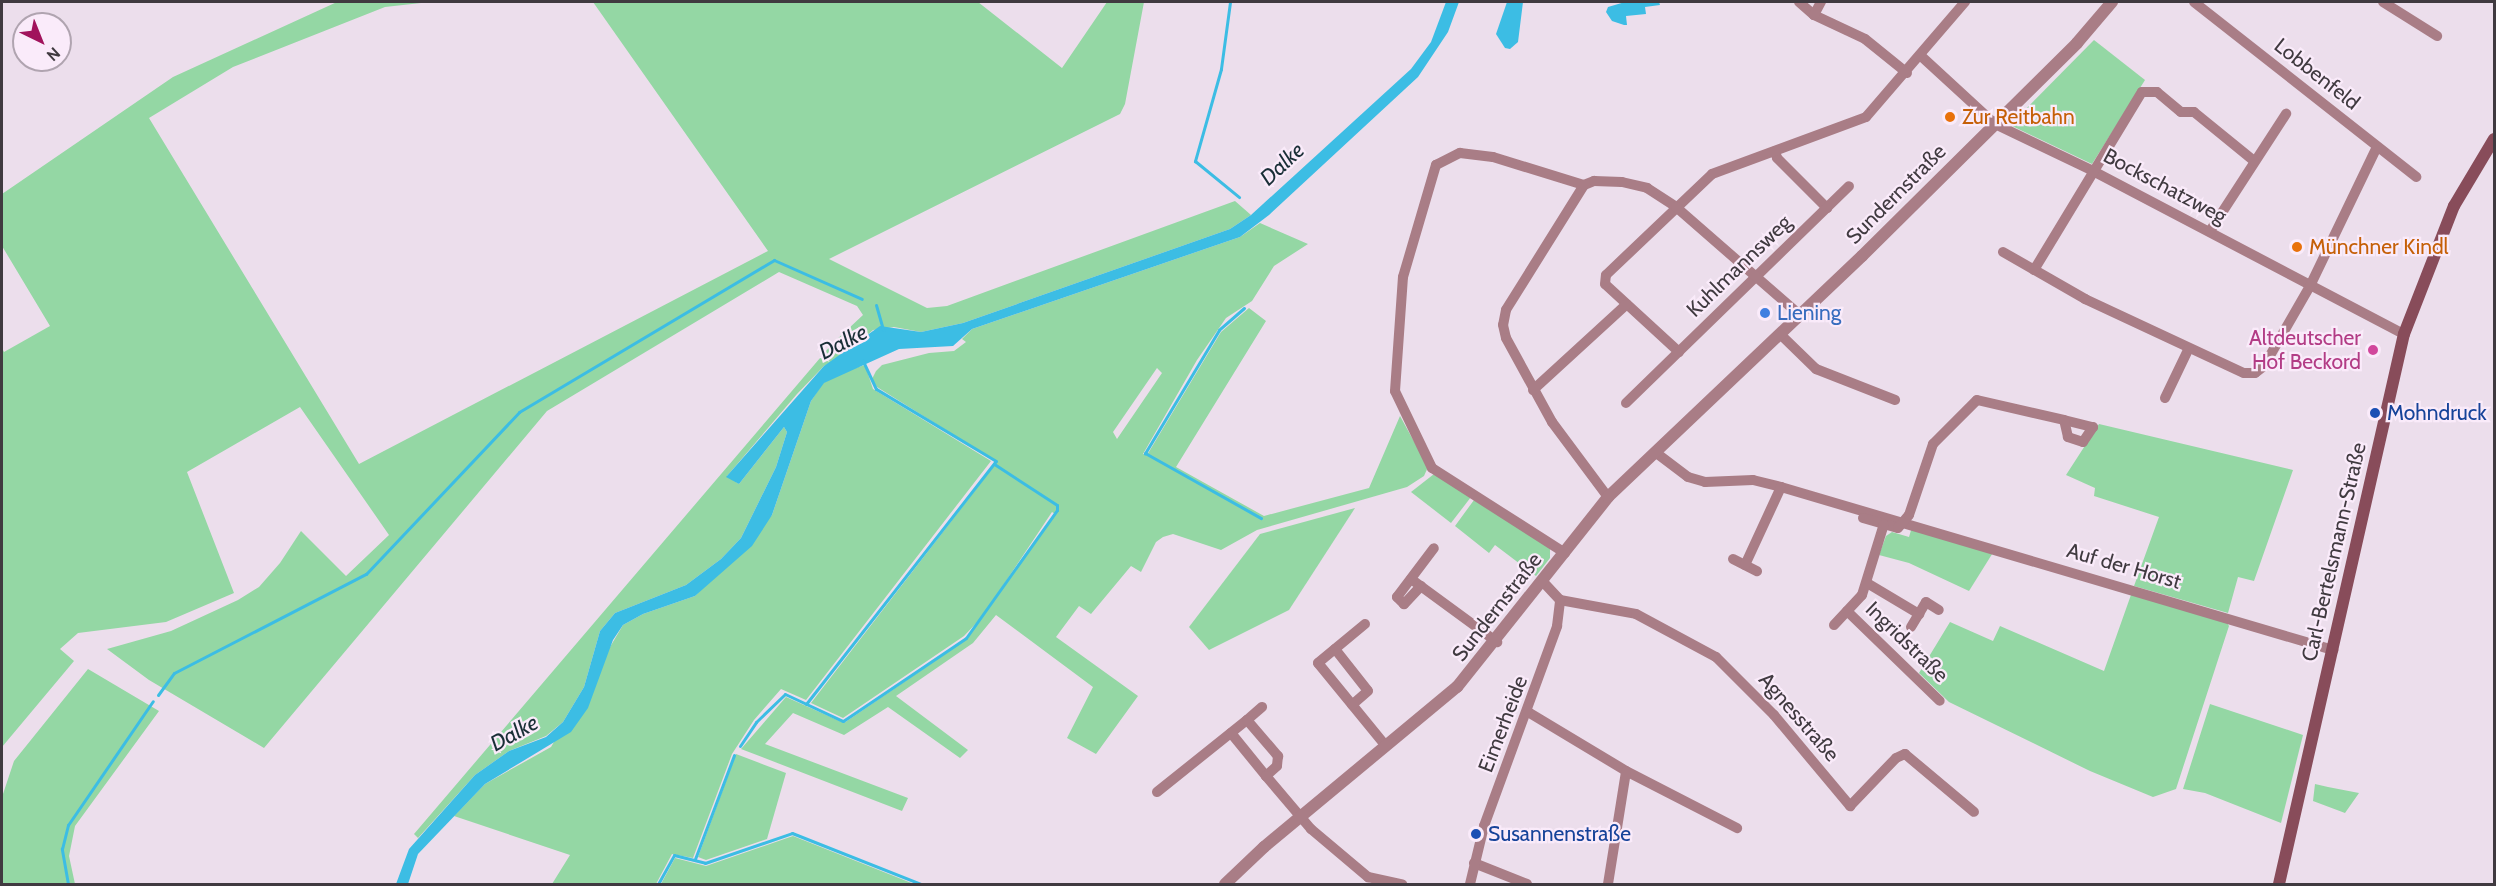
<!DOCTYPE html>
<meta charset="utf-8">
<style>
body{margin:0}
#map{position:relative;width:2496px;height:886px;overflow:hidden;background:#ecdeec;font-family:Cabin,sans-serif}
div>[style]{position:absolute}
[style*='--x']{left:calc(var(--x)*1px);top:calc(var(--y)*1px);width:calc(var(--w)*1px);rotate:calc(var(--a)*1deg)}
.green>*{inset:0;background:#94d7a4}
.water>*{inset:0;background:#3cbde4}
.stream>*{height:3px;margin:-1.5px;padding:0 1.5px;transform-origin:1.5px;border-radius:1.5px;background:#3cbde4}
.minor>*{height:10px;margin:-5px;padding:0 5px;transform-origin:5px;border-radius:5px;background:#a97d86}
.tertiary>*{height:12px;margin:-6px;padding:0 6px;transform-origin:6px;border-radius:6px;background:#a97d86}
.secondary>*{height:12px;margin:-6px;padding:0 6px;transform-origin:6px;border-radius:6px;background:#884c5a}
.dots>*{width:16px;height:16px;translate:-50% -50%;box-sizing:border-box;border:3px solid #faebfa;border-radius:50%}
span{translate:-50% -50%;white-space:nowrap;text-align:center;line-height:1.15;-webkit-text-stroke:4.5px #faebfa;paint-order:stroke}
.street-label{font-size:21px;color:#403a40}
.food-label{font-size:21px;color:#c56008}
.left{translate:0 -50%;text-align:left}
.shop-label{font-size:21px;color:#366cbe}
.hotel-label{font-size:21px;color:#b23c85}
.right{translate:-100% -50%;text-align:right}
.transit-label{font-size:21px;color:#164399}
.water-label{font-size:22px;color:#1a2f37;font-style:italic}
.frame{position:absolute;inset:0;border:3px solid #403a40;pointer-events:none}
.north{position:absolute;left:12px;top:12px;width:60px;height:60px;box-sizing:border-box;background:#faebfa;border:2px solid #b0a4b0;border-radius:50%;rotate:137deg;font-size:16px;font-weight:700;line-height:24px;text-align:center;color:#403a40}
.north::after{content:'';display:block;margin:auto;width:21px;height:27px;background:#a1135c;clip-path:polygon(50% 0,100% 100%,50% 72%,0 100%)}
</style>
<div id="map">
<div class="green">
<i style="clip-path:polygon(337px 2px,430px 2px,385px 7px,233px 67px,149px 118px,359px 464px,768px 251px,593px 2px,978px 2px,1062px 68px,1107px 2px,1144px 2px,1125px 104px,1120px 114px,829px 259px,927px 308px,947px 306px,1235px 201px,1251px 215px,1230px 229px,963px 323px,921px 332px,894px 327px,873px 330px,843px 356px,824px 366px,797px 394px,727px 476px,739px 484px,784px 427px,787px 432px,776px 467px,741px 538px,721px 559px,686px 585px,615px 613px,600px 631px,584px 687px,563px 722px,546px 736px,509px 751px,475px 775px,418px 838px,414px 834px,832px 344px,863px 315px,857px 306px,779px 272px,547px 411px,264px 748px,149px 680px,107px 649px,171px 631px,238px 600px,259px 587px,280px 563px,301px 531px,346px 576px,389px 535px,300px 407px,187px 472px,234px 593px,166px 622px,78px 633px,60px 649px,74px 661px,2px 747px,2px 348px,4px 352px,50px 326px,2px 246px,2px 194px,173px 77px)"></i>
<i style="clip-path:polygon(2094px 40px,2145px 80px,2092px 164px,2010px 125px)"></i>
<i style="clip-path:polygon(evenodd,1260px 223px,1308px 244px,1274px 266px,1252px 301px,1226px 318px,1197px 360px,1143px 454px,1147px 455px,1221px 332px,1249px 308px,1266px 321px,1176px 467px,1264px 516px,1369px 488px,1400px 416px,1428px 467px,1424px 476px,1407px 487px,1257px 530px,1221px 550px,1173px 534px,1163px 537px,1156px 542px,1141px 572px,1131px 566px,1091px 614px,1079px 606px,1056px 637px,1138px 696px,1096px 754px,1067px 738px,1093px 687px,996px 615px,973px 643px,896px 696px,968px 750px,960px 758px,888px 707px,844px 735px,793px 713px,765px 744px,908px 798px,902px 811px,741px 749px,786px 697px,844px 723px,967px 639px,1055px 514px,1052px 512px,982px 617px,964px 636px,843px 718px,811px 703px,997px 462px,877px 387px,872px 379px,876px 371px,882px 365px,929px 353px,954px 351px,966px 342px,962px 339px,972px 329px,1240px 237px,1260px 223px,1157px 368px,1162px 373px,1117px 439px,1113px 432px,1157px 368px)"></i>
<i style="clip-path:polygon(865px 365px,873px 389px,991px 461px,806px 700px,781px 689px,754px 720px,732px 754px,693px 858px,672px 854px,656px 884px,552px 884px,570px 855px,454px 816px,485px 784px,551px 747px,623px 625px,643px 614px,695px 596px,772px 515px,811px 401px,823px 383px,842px 372px)"></i>
<i style="clip-path:polygon(2099px 424px,2293px 470px,2254px 581px,2238px 577px,2228px 613px,2134px 586px,2159px 517px,2094px 496px,2095px 488px,2066px 475px)"></i>
<i style="clip-path:polygon(1434px 474px,1471px 497px,1451px 523px,1411px 492px)"></i>
<i style="clip-path:polygon(1474px 500px,1550px 548px,1550px 558px,1536px 576px,1495px 545px,1489px 553px,1455px 526px)"></i>
<i style="clip-path:polygon(1355px 508px,1289px 610px,1209px 650px,1189px 627px,1260px 534px)"></i>
<i style="clip-path:polygon(1912px 527px,1994px 551px,1969px 591px,1909px 563px,1879px 555px,1886px 536px,1892px 532px,1909px 537px)"></i>
<i style="clip-path:polygon(2132px 592px,2225px 619px,2229px 626px,2176px 789px,2153px 797px,2090px 771px,1949px 702px,1919px 673px,1950px 622px,1993px 641px,2000px 626px,2104px 671px)"></i>
<i style="clip-path:polygon(88px 669px,159px 711px,75px 826px,69px 856px,75px 884px,2px 884px,2px 797px,14px 761px)"></i>
<i style="clip-path:polygon(2210px 704px,2303px 735px,2281px 823px,2205px 793px,2183px 789px)"></i>
<i style="clip-path:polygon(736px 754px,786px 773px,767px 839px,706px 860px,698px 857px)"></i>
<i style="clip-path:polygon(2315px 784px,2328px 787px,2359px 793px,2345px 813px,2313px 801px)"></i>
<i style="clip-path:polygon(793px 836px,914px 884px,661px 884px,675px 858px,706px 866px)"></i>
</div>
<div class="water">
<i style="clip-path:polygon(1446px 2px,1459px 2px,1448px 32px,1418px 77px,1269px 215px,1240px 237px,972px 329px,953px 346px,899px 349px,824px 383px,811px 401px,772px 515px,752px 546px,695px 596px,643px 614px,623px 625px,613px 640px,588px 708px,571px 732px,485px 784px,418px 854px,408px 884px,396px 884px,409px 849px,475px 775px,509px 751px,546px 737px,563px 722px,584px 687px,600px 631px,615px 613px,686px 585px,721px 559px,741px 538px,776px 467px,787px 432px,784px 427px,739px 484px,726px 477px,824px 366px,880px 326px,921px 332px,963px 323px,1230px 229px,1251px 215px,1411px 69px,1431px 42px)"></i>
<i style="clip-path:polygon(1507px 2px,1523px 2px,1518px 42px,1510px 49px,1505px 48px,1496px 34px)"></i>
<i style="clip-path:polygon(1625px 2px,1659px 2px,1660px 5px,1645px 7px,1646px 14px,1626px 16px,1627px 25px,1624px 25px,1612px 21px,1606px 12px,1608px 7px)"></i>
</div>
<div class="stream">
<i style="--x:1230;--y:2;--w:68;--a:97.7"></i>
<i style="--x:1221;--y:69;--w:96;--a:105.8"></i>
<i style="--x:1195;--y:161;--w:57;--a:39.3"></i>
<i style="--x:876;--y:305;--w:26;--a:74"></i>
<i style="--x:1244;--y:308;--w:33;--a:139"></i>
<i style="--x:1219;--y:330;--w:144;--a:121"></i>
<i style="--x:1145;--y:453;--w:133;--a:29.3"></i>
<i style="--x:158;--y:695;--w:27;--a:-54"></i>
<i style="--x:174;--y:673;--w:216;--a:-27.3"></i>
<i style="--x:366;--y:574;--w:223;--a:-46.6"></i>
<i style="--x:519;--y:412;--w:297;--a:-30.8"></i>
<i style="--x:774;--y:260;--w:96;--a:23.9"></i>
<i style="--x:806;--y:704;--w:308;--a:-52"></i>
<i style="--x:996;--y:461;--w:140;--a:-149"></i>
<i style="--x:876;--y:389;--w:31;--a:-115"></i>
<i style="--x:740;--y:746;--w:29;--a:-56"></i>
<i style="--x:756;--y:722;--w:40;--a:-44"></i>
<i style="--x:785;--y:694;--w:64;--a:25"></i>
<i style="--x:843;--y:721;--w:148;--a:-34"></i>
<i style="--x:966;--y:638;--w:157;--a:-54.6"></i>
<i style="--x:1057;--y:510;--w:5;--a:-90"></i>
<i style="--x:1057;--y:505;--w:75;--a:-146.9"></i>
<i style="--x:695;--y:859;--w:111;--a:-69.4"></i>
<i style="--x:68;--y:884;--w:36;--a:-100"></i>
<i style="--x:62;--y:849;--w:25;--a:-76"></i>
<i style="--x:68;--y:825;--w:150;--a:-55.6"></i>
<i style="--x:658;--y:884;--w:33;--a:-61"></i>
<i style="--x:674;--y:855;--w:32;--a:14"></i>
<i style="--x:705;--y:863;--w:92;--a:-19"></i>
<i style="--x:792;--y:833;--w:139;--a:21.6"></i>
</div>
<div class="minor">
<i style="--x:1799;--y:2;--w:20;--a:41"></i>
<i style="--x:1814;--y:15;--w:56;--a:25.2"></i>
<i style="--x:1865;--y:39;--w:54;--a:39"></i>
<i style="--x:2194;--y:2;--w:283;--a:38.2"></i>
<i style="--x:2383;--y:2;--w:64;--a:32.2"></i>
<i style="--x:1814;--y:15;--w:15;--a:-62"></i>
<i style="--x:1921;--y:56;--w:100;--a:42.6"></i>
<i style="--x:1995;--y:124;--w:109;--a:25.6"></i>
<i style="--x:2093;--y:171;--w:351;--a:27.7"></i>
<i style="--x:1775;--y:151;--w:7;--a:74"></i>
<i style="--x:1777;--y:158;--w:71;--a:45"></i>
<i style="--x:1584;--y:185;--w:147;--a:122"></i>
<i style="--x:1506;--y:310;--w:15;--a:101"></i>
<i style="--x:1503;--y:325;--w:13;--a:77"></i>
<i style="--x:1506;--y:338;--w:96;--a:61.3"></i>
<i style="--x:1552;--y:422;--w:94;--a:53.3"></i>
<i style="--x:2210;--y:231;--w:140;--a:-57"></i>
<i style="--x:2003;--y:252;--w:95;--a:29.8"></i>
<i style="--x:2085;--y:299;--w:175;--a:25"></i>
<i style="--x:2244;--y:373;--w:11;--a:0"></i>
<i style="--x:2255;--y:373;--w:11;--a:-38"></i>
<i style="--x:2264;--y:366;--w:92;--a:-60.1"></i>
<i style="--x:2310;--y:286;--w:154;--a:-64.3"></i>
<i style="--x:2034;--y:270;--w:208;--a:-58.8"></i>
<i style="--x:2142;--y:92;--w:15;--a:0"></i>
<i style="--x:2157;--y:92;--w:31;--a:40"></i>
<i style="--x:2181;--y:112;--w:13;--a:0"></i>
<i style="--x:2194;--y:112;--w:77;--a:39.2"></i>
<i style="--x:1781;--y:335;--w:49;--a:44.2"></i>
<i style="--x:1816;--y:369;--w:85;--a:21.4"></i>
<i style="--x:1679;--y:352;--w:100;--a:-137.4"></i>
<i style="--x:1605;--y:284;--w:9;--a:-84"></i>
<i style="--x:1606;--y:275;--w:146;--a:-43.6"></i>
<i style="--x:1712;--y:174;--w:164;--a:-20.3"></i>
<i style="--x:1866;--y:117;--w:152;--a:-49.3"></i>
<i style="--x:1533;--y:390;--w:127;--a:-42.5"></i>
<i style="--x:2165;--y:398;--w:55;--a:-64.4"></i>
<i style="--x:1626;--y:403;--w:311;--a:-44.2"></i>
<i style="--x:1655;--y:452;--w:41;--a:37.1"></i>
<i style="--x:1688;--y:477;--w:18;--a:16"></i>
<i style="--x:1705;--y:482;--w:48;--a:-2.4"></i>
<i style="--x:1753;--y:480;--w:29;--a:14"></i>
<i style="--x:1781;--y:487;--w:576;--a:16.45"></i>
<i style="--x:1863;--y:518;--w:36;--a:16"></i>
<i style="--x:1898;--y:528;--w:17;--a:-50"></i>
<i style="--x:1909;--y:515;--w:75;--a:-71.3"></i>
<i style="--x:1933;--y:444;--w:62;--a:-45"></i>
<i style="--x:1977;--y:400;--w:89;--a:12.9"></i>
<i style="--x:2064;--y:420;--w:30;--a:14"></i>
<i style="--x:2093;--y:427;--w:18;--a:124"></i>
<i style="--x:2083;--y:442;--w:16;--a:-162"></i>
<i style="--x:2068;--y:437;--w:17;--a:-103"></i>
<i style="--x:1565;--y:553;--w:158;--a:-147.4"></i>
<i style="--x:1432;--y:468;--w:85;--a:-115.7"></i>
<i style="--x:1395;--y:391;--w:114;--a:-86"></i>
<i style="--x:1403;--y:277;--w:117;--a:-73.6"></i>
<i style="--x:1436;--y:165;--w:27;--a:-27"></i>
<i style="--x:1460;--y:153;--w:33;--a:7"></i>
<i style="--x:1493;--y:157;--w:95;--a:17.1"></i>
<i style="--x:1584;--y:185;--w:11;--a:-22"></i>
<i style="--x:1594;--y:181;--w:28;--a:2"></i>
<i style="--x:1622;--y:182;--w:26;--a:13"></i>
<i style="--x:1647;--y:188;--w:35;--a:33"></i>
<i style="--x:1676;--y:207;--w:166;--a:41.1"></i>
<i style="--x:1733;--y:559;--w:27;--a:27"></i>
<i style="--x:1745;--y:565;--w:86;--a:-65.2"></i>
<i style="--x:1411;--y:579;--w:107;--a:36.2"></i>
<i style="--x:1867;--y:583;--w:61;--a:30.8"></i>
<i style="--x:1421;--y:586;--w:25;--a:133"></i>
<i style="--x:1404;--y:604;--w:10;--a:-135"></i>
<i style="--x:1397;--y:597;--w:61;--a:-52.9"></i>
<i style="--x:1560;--y:600;--w:77;--a:10.4"></i>
<i style="--x:1636;--y:614;--w:91;--a:28.3"></i>
<i style="--x:1716;--y:657;--w:82;--a:45"></i>
<i style="--x:1774;--y:715;--w:119;--a:50.1"></i>
<i style="--x:1850;--y:806;--w:66;--a:-46.2"></i>
<i style="--x:1896;--y:758;--w:10;--a:-24"></i>
<i style="--x:1905;--y:754;--w:90;--a:40"></i>
<i style="--x:1847;--y:611;--w:129;--a:44.1"></i>
<i style="--x:1365;--y:624;--w:61;--a:140.3"></i>
<i style="--x:1318;--y:663;--w:107;--a:50.7"></i>
<i style="--x:1834;--y:625;--w:41;--a:-47"></i>
<i style="--x:1862;--y:595;--w:74;--a:-72.8"></i>
<i style="--x:1911;--y:627;--w:29;--a:-59"></i>
<i style="--x:1926;--y:602;--w:15;--a:32"></i>
<i style="--x:1335;--y:649;--w:53;--a:51.8"></i>
<i style="--x:1368;--y:691;--w:21;--a:139"></i>
<i style="--x:1528;--y:712;--w:114;--a:31"></i>
<i style="--x:1626;--y:771;--w:125;--a:27.2"></i>
<i style="--x:1247;--y:720;--w:20;--a:-41"></i>
<i style="--x:1231;--y:733;--w:55;--a:50.9"></i>
<i style="--x:1157;--y:792;--w:115;--a:-38.7"></i>
<i style="--x:1247;--y:720;--w:48;--a:49.3"></i>
<i style="--x:1278;--y:756;--w:10;--a:96"></i>
<i style="--x:1277;--y:766;--w:15;--a:138"></i>
<i style="--x:1266;--y:776;--w:70;--a:49.7"></i>
<i style="--x:1311;--y:829;--w:75;--a:40.1"></i>
<i style="--x:1368;--y:877;--w:35;--a:12"></i>
<i style="--x:1474;--y:863;--w:57;--a:21.6"></i>
<i style="--x:1470;--y:884;--w:60;--a:-76.4"></i>
<i style="--x:1484;--y:826;--w:213;--a:-69.9"></i>
<i style="--x:1557;--y:626;--w:26;--a:-83"></i>
<i style="--x:1560;--y:600;--w:25;--a:-133"></i>
<i style="--x:1608;--y:884;--w:114;--a:-80.9"></i>
</div>
<div class="tertiary">
<i style="--x:1225;--y:884;--w:54;--a:-43.5"></i>
<i style="--x:1264;--y:847;--w:251;--a:-39.7"></i>
<i style="--x:1457;--y:687;--w:243;--a:-51.5"></i>
<i style="--x:1608;--y:497;--w:350;--a:-43.5"></i>
<i style="--x:1862;--y:256;--w:303;--a:-44.7"></i>
<i style="--x:2077;--y:43;--w:54;--a:-49.5"></i>
</div>
<div class="secondary">
<i style="--x:2279;--y:884;--w:564;--a:-77.2"></i>
<i style="--x:2404;--y:334;--w:137;--a:-68.7"></i>
<i style="--x:2454;--y:206;--w:78;--a:-59.2"></i>
</div>
<div class="dots">
<i style="left:1950px;top:117px;background:#e8710a"></i>
<i style="left:2297px;top:247px;background:#e8710a"></i>
<i style="left:1765px;top:313px;background:#3f7fe0"></i>
<i style="left:2373px;top:350px;background:#d1479c"></i>
<i style="left:2375px;top:413px;background:#1a4fb4"></i>
<i style="left:1476px;top:834px;background:#1a4fb4"></i>
</div>
<div class="street-label">
<span style="left:2317px;top:74px;rotate:38deg">Lobbenfeld</span>
<span style="left:2165px;top:186px;rotate:28deg">Bockschatzweg</span>
<span style="left:1896px;top:194px;rotate:-45deg">Sundernstraße</span>
<span style="left:1739px;top:266px;rotate:-44deg">Kuhlmannsweg</span>
<span style="left:2334px;top:552px;rotate:-77deg">Carl-Bertelsmann-Straße</span>
<span style="left:2124px;top:566px;rotate:16deg">Auf der Horst</span>
<span style="left:1497px;top:607px;rotate:-52deg">Sundernstraße</span>
<span style="left:1907px;top:642px;rotate:44deg">Ingridstraße</span>
<span style="left:1799px;top:717px;rotate:49deg">Agnesstraße</span>
<span style="left:1503px;top:724px;rotate:-69deg">Eimerheide</span>
</div>
<div class="food-label">
<span class="left" style="left:1962px;top:117px">Zur Reitbahn</span>
<span class="left" style="left:2309px;top:247px">Münchner Kindl</span>
</div>
<div class="shop-label">
<span class="left" style="left:1777px;top:313px">Liening</span>
</div>
<div class="hotel-label">
<span class="right" style="left:2361px;top:350px">Altdeutscher<br>Hof Beckord</span>
</div>
<div class="transit-label">
<span class="left" style="left:2387px;top:413px">Mohndruck</span>
<span class="left" style="left:1488px;top:834px">Susannenstraße</span>
</div>
<div class="water-label">
<span style="left:1282px;top:164px;rotate:-43deg">Dalke</span>
<span style="left:843px;top:342px;rotate:-27deg">Dalke</span>
<span style="left:514px;top:733px;rotate:-29deg">Dalke</span>
</div>
<div class="frame"></div>
<div class="north">N</div>
</div>
